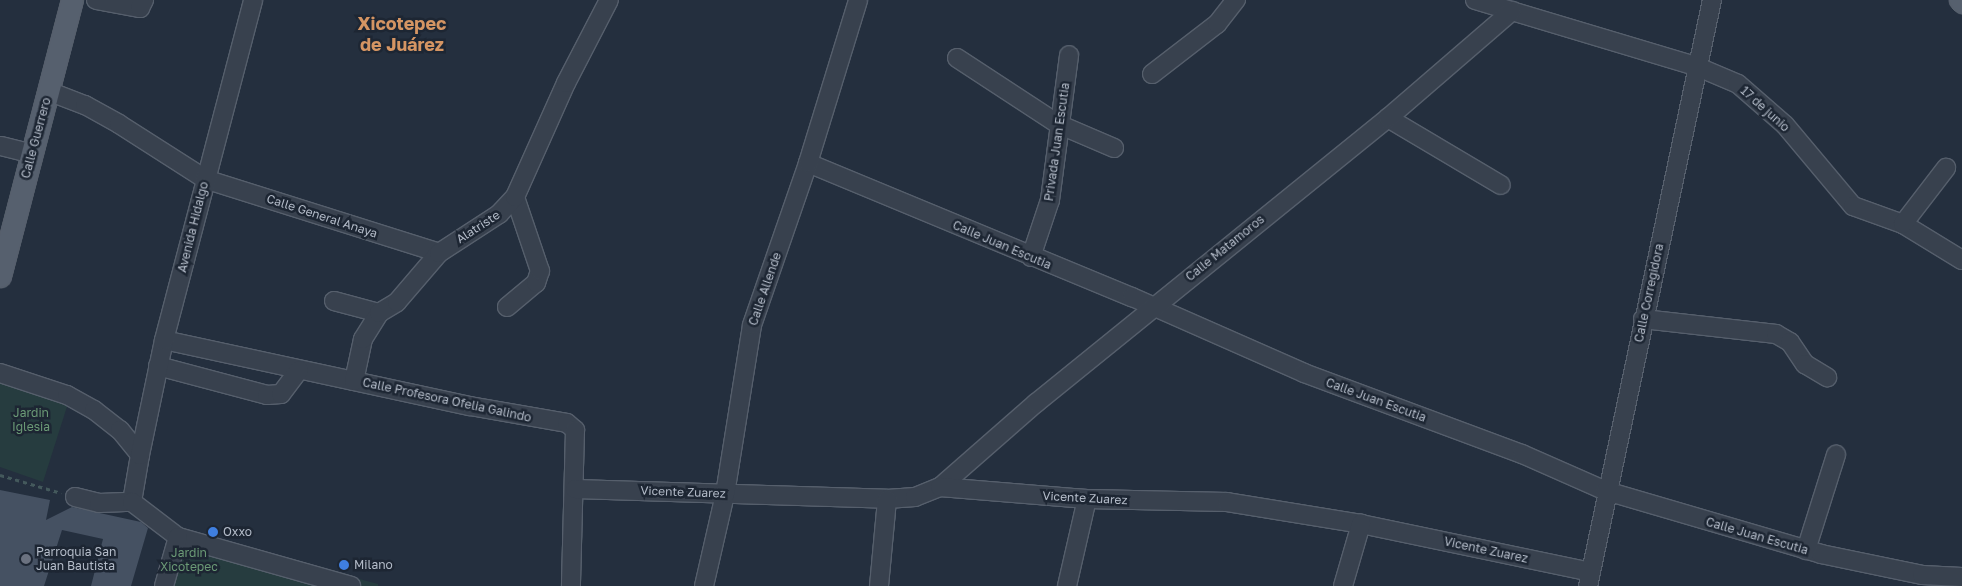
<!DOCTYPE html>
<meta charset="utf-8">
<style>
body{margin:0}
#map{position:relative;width:1962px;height:586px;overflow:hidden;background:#242f3e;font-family:"Golos Text",sans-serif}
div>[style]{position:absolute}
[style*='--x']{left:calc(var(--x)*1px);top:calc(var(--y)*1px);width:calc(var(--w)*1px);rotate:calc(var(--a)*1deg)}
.green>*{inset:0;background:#263c3f}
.building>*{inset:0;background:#455162}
.path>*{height:2.5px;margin-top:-1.25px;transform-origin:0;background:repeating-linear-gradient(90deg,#44595c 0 4px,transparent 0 8px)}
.roads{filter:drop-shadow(1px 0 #565f6c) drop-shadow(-1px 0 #565f6c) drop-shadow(0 1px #565f6c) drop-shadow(0 -1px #565f6c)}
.minor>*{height:18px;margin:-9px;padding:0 9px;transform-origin:9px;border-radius:9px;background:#38414e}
.major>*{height:21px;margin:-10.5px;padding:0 10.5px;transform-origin:10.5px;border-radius:10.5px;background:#56606e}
.dots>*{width:14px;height:14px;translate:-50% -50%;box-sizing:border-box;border:2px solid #1d2633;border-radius:50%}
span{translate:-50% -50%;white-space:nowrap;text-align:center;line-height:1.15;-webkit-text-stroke:5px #1d2633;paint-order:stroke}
.street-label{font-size:12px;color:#b4bcc9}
.park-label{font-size:12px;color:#6b9a76}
.poi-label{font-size:12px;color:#b4bcc9}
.left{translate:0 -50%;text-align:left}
.district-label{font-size:18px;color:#d59563;font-weight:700}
</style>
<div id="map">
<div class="green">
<i style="clip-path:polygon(0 380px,71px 394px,43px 482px,0 467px)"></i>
<i style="clip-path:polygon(171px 528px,378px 584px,378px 586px,155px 586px)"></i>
</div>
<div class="building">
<i style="clip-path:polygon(0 490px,50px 500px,46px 520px,72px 507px,141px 522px,148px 528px,131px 586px,91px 586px,103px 539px,62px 530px,44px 586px,0 586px)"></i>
</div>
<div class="path">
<i style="--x:0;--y:475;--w:64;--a:16.4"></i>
</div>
<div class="roads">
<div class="minor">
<i style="--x:96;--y:0;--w:45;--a:10.3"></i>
<i style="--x:140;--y:8;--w:9;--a:-63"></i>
<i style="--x:1475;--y:0;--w:233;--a:16.7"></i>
<i style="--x:1698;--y:67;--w:43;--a:23"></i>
<i style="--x:1738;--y:84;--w:62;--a:41.1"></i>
<i style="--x:1785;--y:125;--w:106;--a:50"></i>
<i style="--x:1853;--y:206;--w:53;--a:19.8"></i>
<i style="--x:1903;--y:224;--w:69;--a:31.4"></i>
<i style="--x:957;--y:58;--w:121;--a:33.2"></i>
<i style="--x:1058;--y:124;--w:61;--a:23.2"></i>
<i style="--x:1152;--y:74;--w:82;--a:-37.6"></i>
<i style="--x:1217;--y:24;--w:31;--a:-52"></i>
<i style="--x:48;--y:91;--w:40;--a:21"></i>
<i style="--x:85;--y:105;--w:39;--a:29"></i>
<i style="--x:119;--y:124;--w:102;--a:32.6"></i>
<i style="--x:205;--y:179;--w:245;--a:17.5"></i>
<i style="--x:1388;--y:118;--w:131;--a:30.7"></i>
<i style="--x:1;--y:146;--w:32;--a:14"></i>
<i style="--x:808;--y:163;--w:351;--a:22.5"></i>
<i style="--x:1132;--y:297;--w:188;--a:23.8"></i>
<i style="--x:1304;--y:373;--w:233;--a:20.4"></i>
<i style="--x:1522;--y:454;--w:92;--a:23.8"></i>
<i style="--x:1606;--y:491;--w:224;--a:16.3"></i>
<i style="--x:1821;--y:554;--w:103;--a:11.7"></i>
<i style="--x:1922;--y:575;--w:40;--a:2.9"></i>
<i style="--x:1903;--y:224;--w:71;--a:-52.5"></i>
<i style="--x:1031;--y:257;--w:60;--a:-71.6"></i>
<i style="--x:1050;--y:200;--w:146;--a:-82.5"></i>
<i style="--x:334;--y:301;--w:47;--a:14.9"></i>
<i style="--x:507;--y:307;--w:38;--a:-40"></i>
<i style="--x:536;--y:283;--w:13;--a:-72"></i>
<i style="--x:540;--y:271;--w:78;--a:-108.7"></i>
<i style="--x:1643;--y:319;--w:134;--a:6.4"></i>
<i style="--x:1776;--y:334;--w:16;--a:30"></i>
<i style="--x:1790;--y:342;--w:27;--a:56"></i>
<i style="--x:1805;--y:364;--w:26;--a:31"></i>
<i style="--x:164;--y:340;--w:313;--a:12.2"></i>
<i style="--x:470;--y:406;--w:98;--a:9.9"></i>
<i style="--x:567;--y:423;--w:11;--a:41"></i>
<i style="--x:575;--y:430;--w:156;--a:91.5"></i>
<i style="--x:158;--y:366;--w:113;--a:14.9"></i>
<i style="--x:267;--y:395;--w:14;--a:-4"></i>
<i style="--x:281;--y:394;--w:30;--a:-53"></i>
<i style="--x:0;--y:373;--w:71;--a:18.2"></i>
<i style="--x:67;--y:395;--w:31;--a:29"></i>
<i style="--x:94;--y:410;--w:33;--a:38"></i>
<i style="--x:120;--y:430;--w:32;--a:51"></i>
<i style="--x:140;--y:455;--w:48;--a:99.7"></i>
<i style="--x:354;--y:381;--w:43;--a:-77.9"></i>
<i style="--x:363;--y:339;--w:31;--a:-58"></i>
<i style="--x:379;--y:313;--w:21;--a:-31"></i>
<i style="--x:397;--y:302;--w:65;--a:-49.4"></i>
<i style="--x:439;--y:253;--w:72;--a:-33"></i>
<i style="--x:499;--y:214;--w:23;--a:-47"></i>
<i style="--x:515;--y:197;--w:125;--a:-65.9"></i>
<i style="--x:566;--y:83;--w:93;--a:-62.6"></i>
<i style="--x:140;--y:455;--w:117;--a:-78.2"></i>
<i style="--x:164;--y:340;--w:351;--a:-75.3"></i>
<i style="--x:940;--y:487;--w:128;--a:-41.2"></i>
<i style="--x:1036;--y:403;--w:453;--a:-39"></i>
<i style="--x:1388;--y:118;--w:164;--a:-40.8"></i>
<i style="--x:575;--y:489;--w:312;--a:1.8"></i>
<i style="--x:887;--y:499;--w:28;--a:-4"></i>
<i style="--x:915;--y:497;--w:27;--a:-22"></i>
<i style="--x:940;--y:487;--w:147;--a:4.7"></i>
<i style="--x:1087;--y:499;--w:140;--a:1.2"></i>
<i style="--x:1227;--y:502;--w:136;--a:9.3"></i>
<i style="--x:1361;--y:524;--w:235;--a:11.8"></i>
<i style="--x:75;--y:497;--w:25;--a:14"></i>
<i style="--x:99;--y:503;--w:33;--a:-2"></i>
<i style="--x:132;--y:502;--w:58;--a:37.3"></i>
<i style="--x:178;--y:537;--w:180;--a:15.8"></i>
<i style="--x:1806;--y:550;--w:100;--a:-72.5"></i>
<i style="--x:164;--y:586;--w:51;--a:-74.1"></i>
<i style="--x:704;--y:586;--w:94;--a:-77.1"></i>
<i style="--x:725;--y:494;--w:171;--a:-80.9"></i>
<i style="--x:752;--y:325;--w:171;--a:-70.9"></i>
<i style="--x:808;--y:163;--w:170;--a:-72.9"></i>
<i style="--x:879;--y:586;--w:87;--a:-84.7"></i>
<i style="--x:1067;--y:586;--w:89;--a:-77.1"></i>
<i style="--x:1343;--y:586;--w:65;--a:-73.8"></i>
<i style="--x:1588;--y:586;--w:599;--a:-78.05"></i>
</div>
<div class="major">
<i style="--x:1960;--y:0;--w:3;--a:45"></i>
<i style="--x:0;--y:276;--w:285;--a:-75.4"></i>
</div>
</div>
<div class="dots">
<i style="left:213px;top:532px;background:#3f7fe0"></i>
<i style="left:26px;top:559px;background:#6b7280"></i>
<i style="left:344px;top:565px;background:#3f7fe0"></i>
</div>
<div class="street-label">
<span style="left:1765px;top:109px;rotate:42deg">17 de junio</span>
<span style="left:36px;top:138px;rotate:-75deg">Calle Guerrero</span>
<span style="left:1057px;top:142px;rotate:-82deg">Privada Juan Escutia</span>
<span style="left:322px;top:216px;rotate:18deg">Calle General Anaya</span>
<span style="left:193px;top:227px;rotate:-76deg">Avenida Hidalgo</span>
<span style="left:478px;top:227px;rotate:-33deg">Alatriste</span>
<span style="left:1002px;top:245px;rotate:23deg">Calle Juan Escutia</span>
<span style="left:1225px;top:248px;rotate:-39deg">Calle Matamoros</span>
<span style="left:765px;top:289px;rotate:-71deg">Calle Allende</span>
<span style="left:1649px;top:293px;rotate:-78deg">Calle Corregidora</span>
<span style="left:447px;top:400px;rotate:12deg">Calle Profesora Ofelia Galindo</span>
<span style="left:1376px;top:400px;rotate:20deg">Calle Juan Escutia</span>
<span style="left:683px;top:492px;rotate:2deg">Vicente Zuarez</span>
<span style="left:1085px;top:498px;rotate:3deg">Vicente Zuarez</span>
<span style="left:1757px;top:536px;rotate:16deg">Calle Juan Escutia</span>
<span style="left:1486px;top:550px;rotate:12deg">Vicente Zuarez</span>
</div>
<div class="park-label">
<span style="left:31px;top:420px">Jardin<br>Iglesia</span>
<span style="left:189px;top:560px">Jardin<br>Xicotepec</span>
</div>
<div class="poi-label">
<span class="left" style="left:223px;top:532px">Oxxo</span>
<span class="left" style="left:36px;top:559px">Parroquia San<br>Juan Bautista</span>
<span class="left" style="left:354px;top:565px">Milano</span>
</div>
<div class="district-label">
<span style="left:402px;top:34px">Xicotepec<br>de Juárez</span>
</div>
</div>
